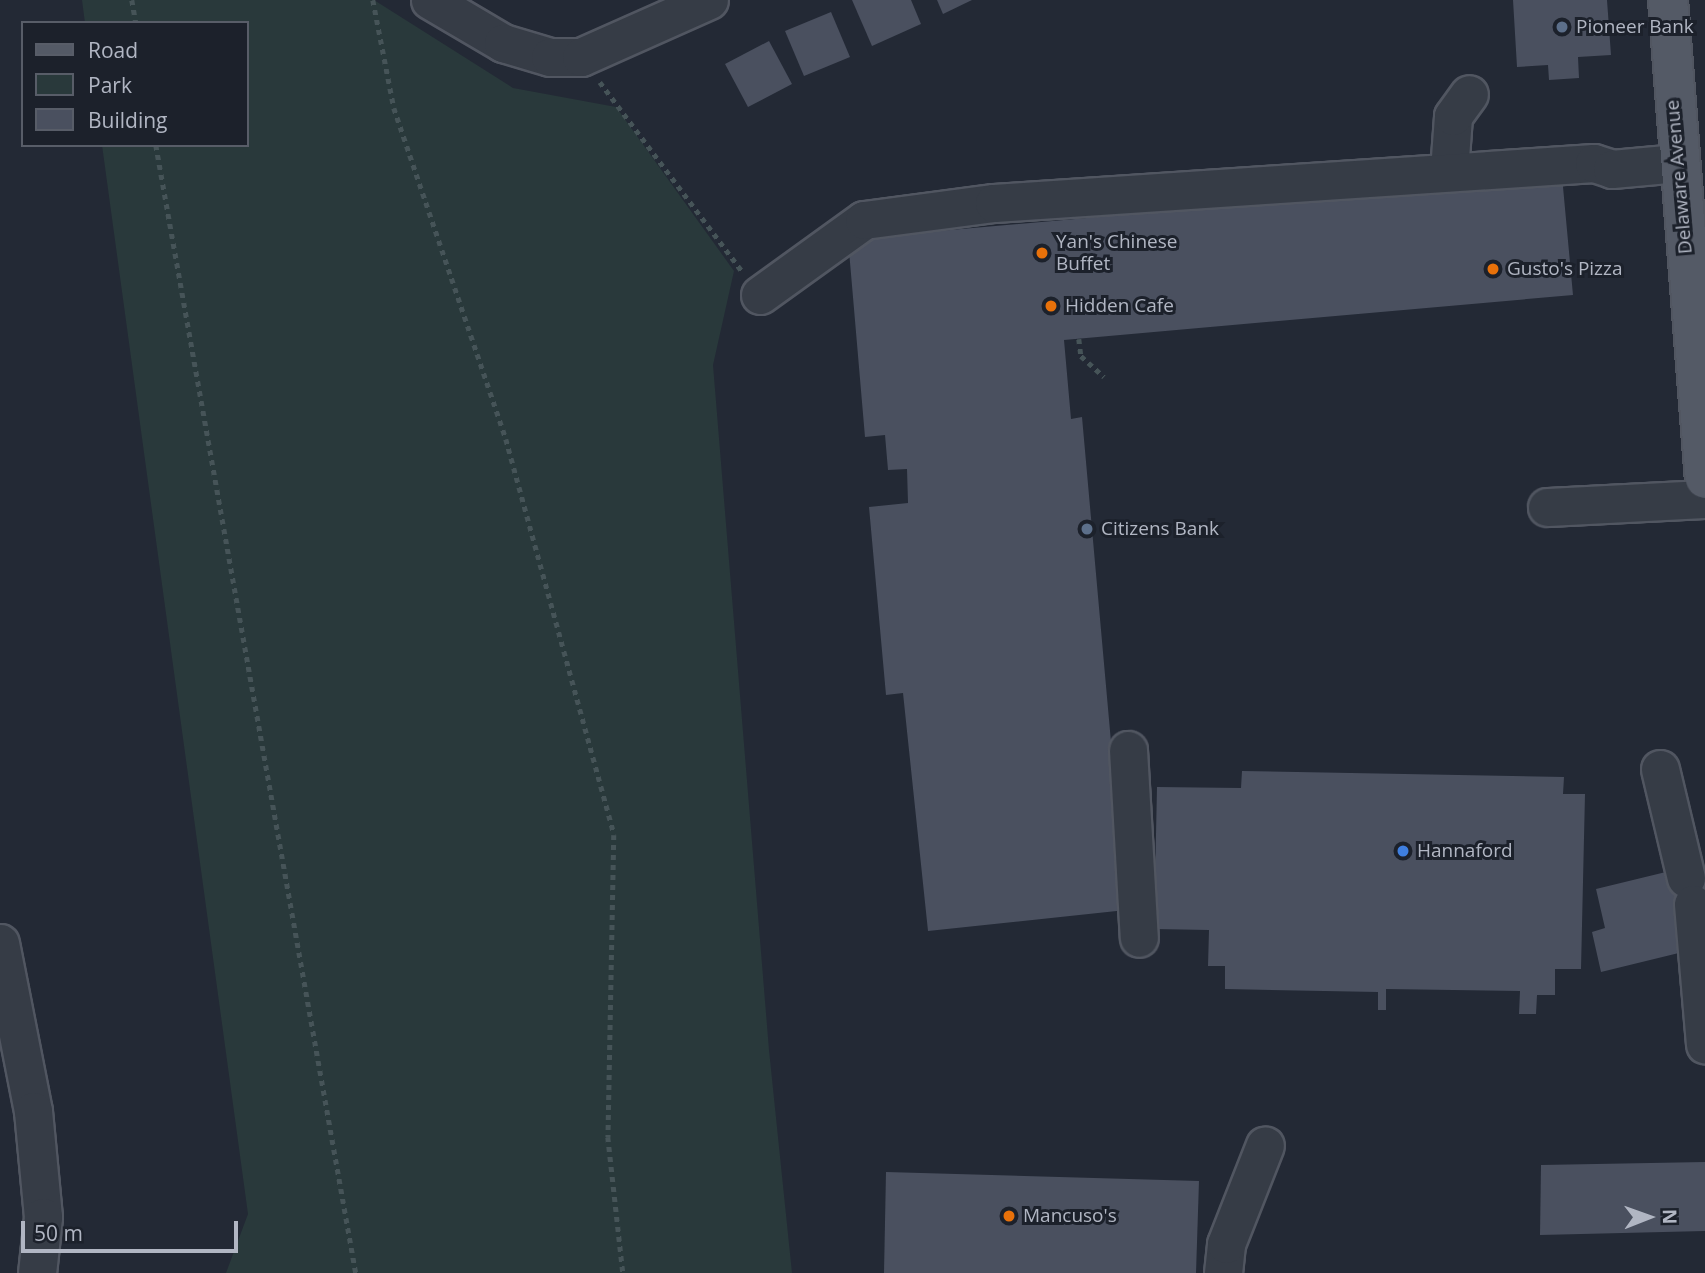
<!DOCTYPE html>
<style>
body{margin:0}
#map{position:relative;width:1705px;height:1273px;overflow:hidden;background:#232935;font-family:"Open Sans",sans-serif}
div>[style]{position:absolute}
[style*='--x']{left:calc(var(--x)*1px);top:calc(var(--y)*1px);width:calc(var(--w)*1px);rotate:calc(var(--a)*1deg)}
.green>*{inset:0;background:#29393b}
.building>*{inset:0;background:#4a505f}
.path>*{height:4.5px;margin-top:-2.25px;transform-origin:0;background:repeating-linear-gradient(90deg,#465458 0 5px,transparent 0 10px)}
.roads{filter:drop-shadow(2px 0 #515661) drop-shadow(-2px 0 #515661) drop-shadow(0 2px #515661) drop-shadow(0 -2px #515661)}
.minor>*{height:37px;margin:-18.5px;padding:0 18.5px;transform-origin:18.5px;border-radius:18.5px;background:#363c46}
.major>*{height:38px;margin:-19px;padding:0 19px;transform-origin:19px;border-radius:19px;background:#545a66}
.dots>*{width:19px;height:19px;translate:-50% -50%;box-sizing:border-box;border:4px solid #1c212b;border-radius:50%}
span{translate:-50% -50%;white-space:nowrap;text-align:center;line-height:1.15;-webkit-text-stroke:6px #1c212b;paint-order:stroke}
.poi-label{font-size:19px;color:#b1b6c3}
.left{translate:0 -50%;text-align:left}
.street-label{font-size:19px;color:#b1b6c3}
.legend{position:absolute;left:21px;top:21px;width:228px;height:126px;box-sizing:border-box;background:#1c212b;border:2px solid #585d68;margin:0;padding:9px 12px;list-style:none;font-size:21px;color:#b1b6c3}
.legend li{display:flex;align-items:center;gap:14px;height:35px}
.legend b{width:35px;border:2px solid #585d68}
.north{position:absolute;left:1614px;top:1182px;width:70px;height:70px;-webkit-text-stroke:5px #1c212b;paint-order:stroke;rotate:89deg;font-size:19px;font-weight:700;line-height:28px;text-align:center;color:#b1b6c3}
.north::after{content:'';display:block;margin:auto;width:24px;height:32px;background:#b1b6c3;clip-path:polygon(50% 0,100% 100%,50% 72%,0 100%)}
.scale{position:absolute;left:21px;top:1221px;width:217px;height:32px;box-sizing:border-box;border:4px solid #b1b6c3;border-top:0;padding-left:9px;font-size:21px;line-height:24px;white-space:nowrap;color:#b1b6c3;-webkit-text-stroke:5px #1c212b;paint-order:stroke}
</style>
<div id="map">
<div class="green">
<i style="clip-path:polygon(82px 0,374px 0,513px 88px,616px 107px,734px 271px,713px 365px,769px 1050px,792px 1273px,226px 1273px,248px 1214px,102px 145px,247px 145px,247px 23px,85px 23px)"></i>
</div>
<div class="building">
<i style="clip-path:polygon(852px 0,911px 0,921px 24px,872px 46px)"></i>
<i style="clip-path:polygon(937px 0,972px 0,943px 14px)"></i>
<i style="clip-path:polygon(1513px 0,1607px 0,1611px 55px,1578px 57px,1579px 78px,1549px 80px,1548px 65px,1517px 67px)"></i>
<i style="clip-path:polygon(831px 12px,850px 57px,804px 76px,785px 31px)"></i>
<i style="clip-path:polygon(769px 41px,792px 84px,748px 107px,725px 64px)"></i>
<i style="clip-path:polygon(1562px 176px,1573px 295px,1064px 340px,1071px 419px,1082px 417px,1126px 910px,928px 931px,903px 693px,886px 695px,869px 507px,908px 503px,907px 469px,888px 470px,885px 435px,865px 437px,848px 239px)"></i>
<i style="clip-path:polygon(1242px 771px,1564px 777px,1563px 794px,1585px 794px,1581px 969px,1555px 969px,1555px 995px,1537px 995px,1536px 1014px,1519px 1014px,1520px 991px,1386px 989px,1386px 1010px,1378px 1010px,1378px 992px,1225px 989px,1225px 966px,1208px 966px,1209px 930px,1154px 929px,1157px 787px,1241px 788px)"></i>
<i style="clip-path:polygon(1670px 871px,1700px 874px,1705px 895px,1687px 951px,1601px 972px,1592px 932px,1605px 928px,1596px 889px)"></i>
<i style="clip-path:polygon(1705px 1162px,1705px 1231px,1540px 1235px,1541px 1165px)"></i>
<i style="clip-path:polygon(886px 1172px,1199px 1181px,1196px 1273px,884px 1273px)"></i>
</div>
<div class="path">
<i style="--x:132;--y:0;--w:23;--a:80"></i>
<i style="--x:373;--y:0;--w:110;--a:79"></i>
<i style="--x:394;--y:108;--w:349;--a:71.3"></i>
<i style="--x:506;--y:439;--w:410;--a:74.7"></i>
<i style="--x:614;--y:835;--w:302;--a:91.1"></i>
<i style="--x:608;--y:1137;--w:137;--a:83.7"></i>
<i style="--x:600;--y:82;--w:236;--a:53.1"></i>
<i style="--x:156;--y:145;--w:1146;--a:79.95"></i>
<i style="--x:1079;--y:339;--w:17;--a:83"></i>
<i style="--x:1081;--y:356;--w:31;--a:42"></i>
</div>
<div class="roads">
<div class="minor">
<i style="--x:430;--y:0;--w:85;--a:30.5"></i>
<i style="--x:503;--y:43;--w:49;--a:16.6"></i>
<i style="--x:550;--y:57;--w:31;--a:0"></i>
<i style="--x:581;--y:57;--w:140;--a:-24"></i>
<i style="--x:1449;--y:171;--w:55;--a:-85.8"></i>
<i style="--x:1453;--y:116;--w:27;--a:-54"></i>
<i style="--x:760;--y:295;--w:128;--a:-35.8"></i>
<i style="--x:864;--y:220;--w:131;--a:-7.5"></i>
<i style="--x:994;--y:203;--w:601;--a:-3.81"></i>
<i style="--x:1594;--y:163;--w:19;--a:18"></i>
<i style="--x:1612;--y:169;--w:66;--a:-5.2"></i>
<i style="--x:1547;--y:507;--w:158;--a:-2.9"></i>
<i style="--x:1128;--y:750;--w:188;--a:86.7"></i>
<i style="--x:1660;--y:769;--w:112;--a:76.6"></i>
<i style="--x:1693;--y:904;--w:141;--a:85.1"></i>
<i style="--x:0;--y:943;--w:171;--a:78.9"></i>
<i style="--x:33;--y:1111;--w:106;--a:84.6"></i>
<i style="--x:43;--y:1217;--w:56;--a:96.1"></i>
<i style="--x:1223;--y:1273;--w:29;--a:-84"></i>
<i style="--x:1226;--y:1244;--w:106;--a:-68.5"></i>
</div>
<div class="major">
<i style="--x:1668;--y:0;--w:480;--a:85.6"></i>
</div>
</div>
<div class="dots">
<i style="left:1562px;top:27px;background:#5c6f8a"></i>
<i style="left:1042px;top:253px;background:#e8710a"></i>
<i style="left:1493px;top:269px;background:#e8710a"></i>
<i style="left:1051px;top:306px;background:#e8710a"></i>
<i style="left:1087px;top:529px;background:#5c6f8a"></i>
<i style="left:1403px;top:851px;background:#3f7fe0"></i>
<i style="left:1009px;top:1216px;background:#e8710a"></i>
</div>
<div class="poi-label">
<span class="left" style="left:1576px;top:27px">Pioneer Bank</span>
<span class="left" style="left:1056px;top:253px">Yan's Chinese<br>Buffet</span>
<span class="left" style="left:1507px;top:269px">Gusto's Pizza</span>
<span class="left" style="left:1065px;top:306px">Hidden Cafe</span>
<span class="left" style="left:1101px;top:529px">Citizens Bank</span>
<span class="left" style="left:1417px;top:851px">Hannaford</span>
<span class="left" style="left:1023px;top:1216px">Mancuso's</span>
</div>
<div class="street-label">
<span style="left:1679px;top:177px;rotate:-95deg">Delaware Avenue</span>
</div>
<ul class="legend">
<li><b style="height:9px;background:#545a66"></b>Road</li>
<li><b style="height:19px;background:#29393b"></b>Park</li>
<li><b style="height:19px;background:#4a505f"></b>Building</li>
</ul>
<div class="north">N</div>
<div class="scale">50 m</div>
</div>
